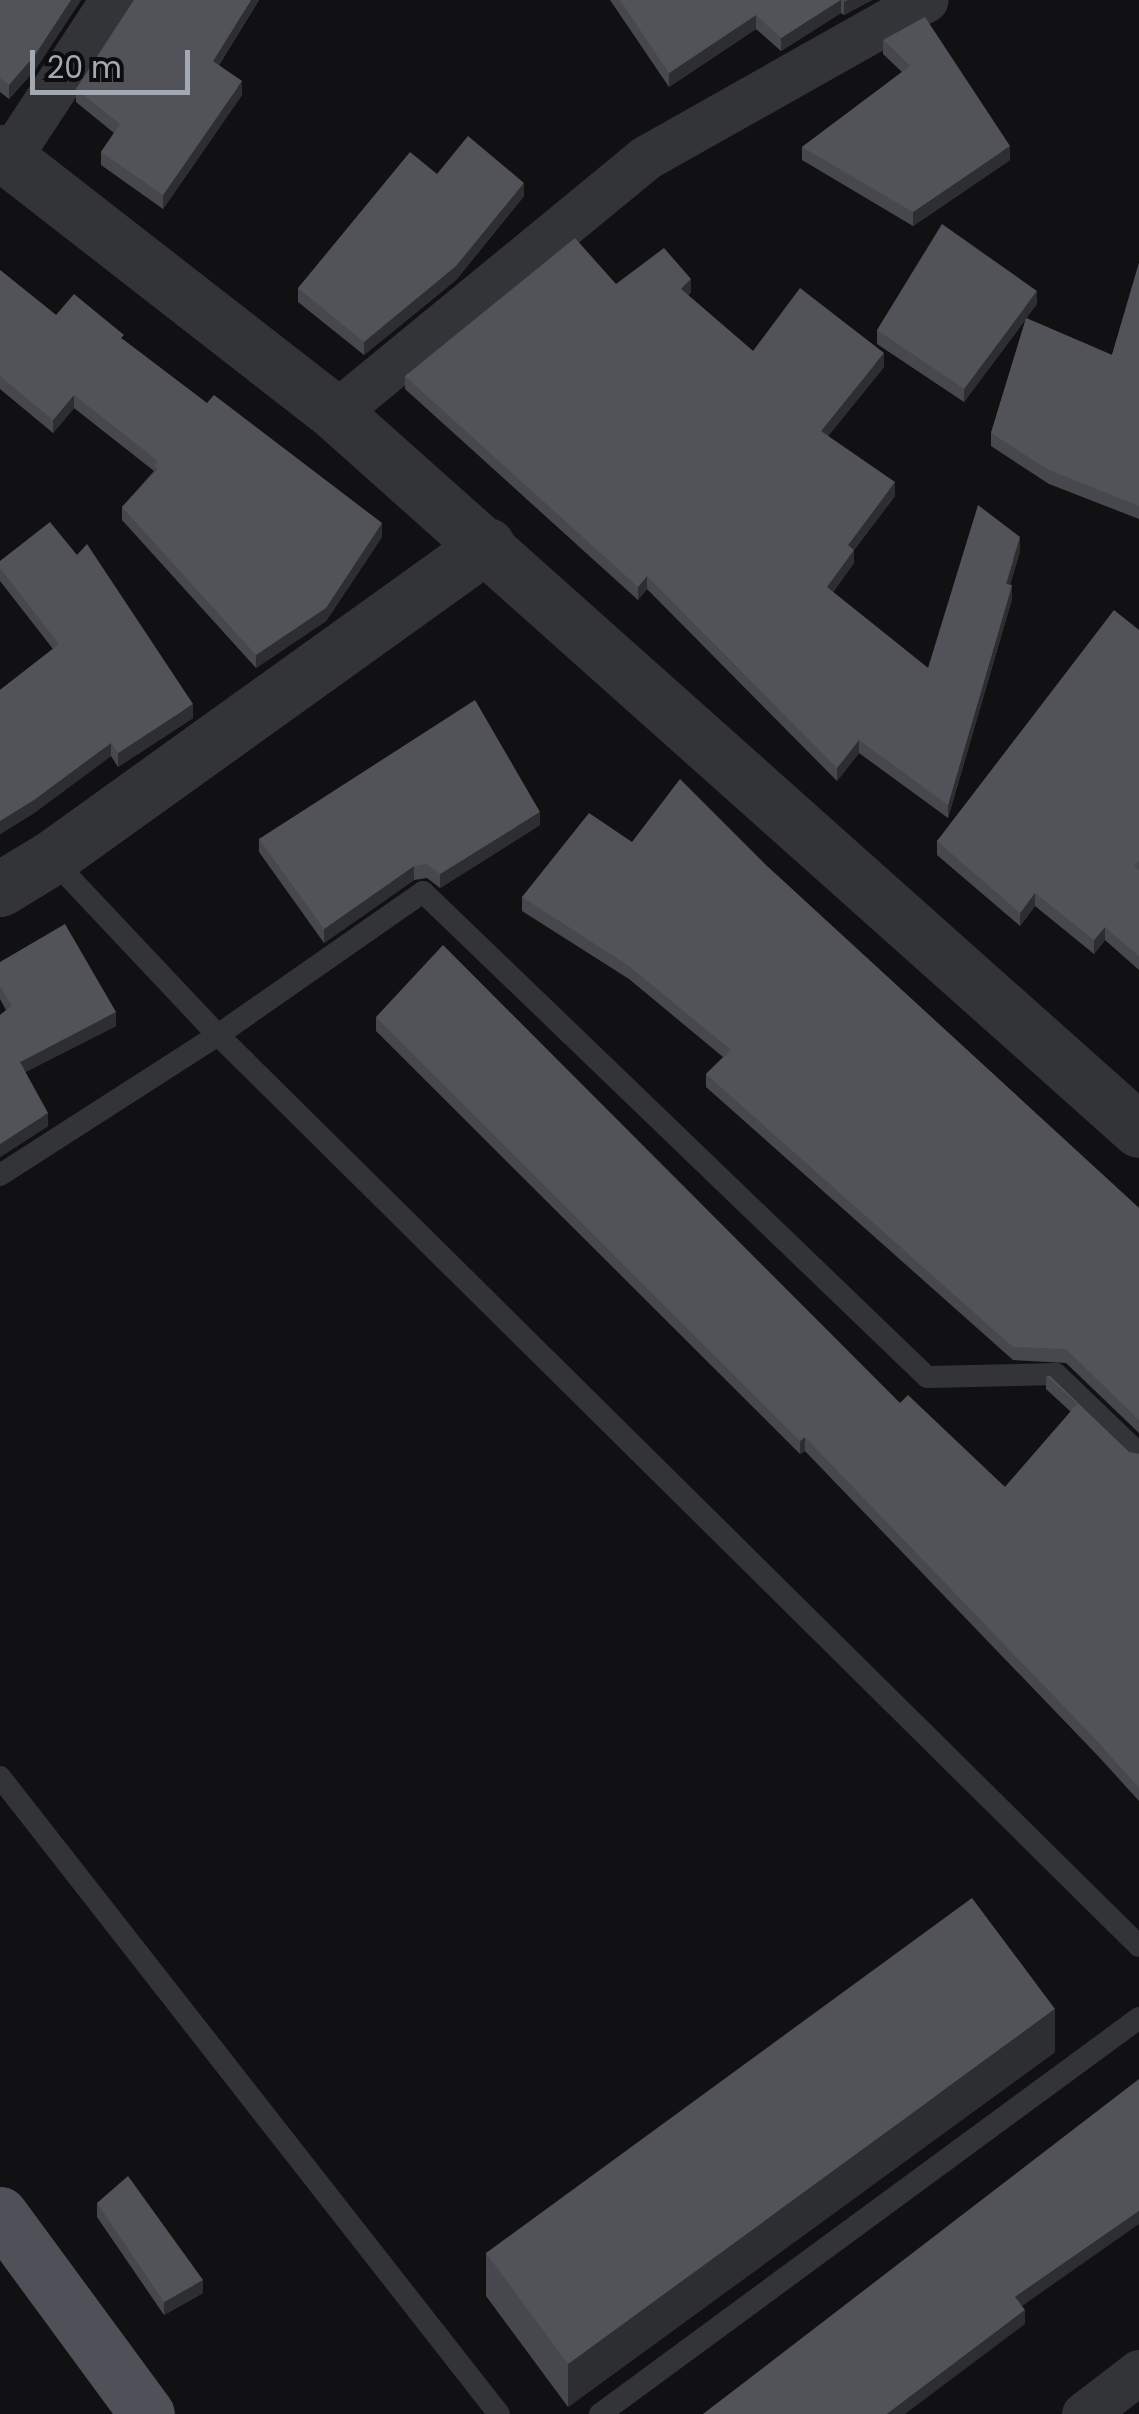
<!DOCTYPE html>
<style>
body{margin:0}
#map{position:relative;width:1139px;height:2414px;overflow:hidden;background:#111113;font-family:Poppins,sans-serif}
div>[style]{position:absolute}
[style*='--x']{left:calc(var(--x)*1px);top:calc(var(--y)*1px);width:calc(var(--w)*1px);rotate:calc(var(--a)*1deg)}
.service>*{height:22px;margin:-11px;padding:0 11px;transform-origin:11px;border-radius:11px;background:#323438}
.minor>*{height:45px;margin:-22.5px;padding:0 22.5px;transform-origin:22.5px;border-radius:22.5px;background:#323438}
.tertiary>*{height:55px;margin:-27.5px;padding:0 27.5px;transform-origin:27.5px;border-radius:27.5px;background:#323438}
.primary>*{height:55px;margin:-27.5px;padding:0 27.5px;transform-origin:27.5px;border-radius:27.5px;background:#4e5157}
.wall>*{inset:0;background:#47484e}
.shaded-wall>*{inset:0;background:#2d2e32}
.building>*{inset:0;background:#515359}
span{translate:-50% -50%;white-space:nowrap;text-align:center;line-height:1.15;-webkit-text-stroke:8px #0c0c0e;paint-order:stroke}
.scale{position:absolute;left:30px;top:50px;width:160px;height:45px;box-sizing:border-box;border:5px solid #a3a9b3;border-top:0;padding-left:12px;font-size:30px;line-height:35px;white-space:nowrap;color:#a3a9b3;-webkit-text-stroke:8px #0c0c0e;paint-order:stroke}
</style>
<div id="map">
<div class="service">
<i style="--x:51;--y:858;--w:243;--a:46.7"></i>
<i style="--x:218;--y:1035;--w:250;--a:-34.9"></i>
<i style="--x:423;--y:892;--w:699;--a:43.9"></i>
<i style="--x:927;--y:1377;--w:129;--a:-1.3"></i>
<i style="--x:1056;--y:1374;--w:115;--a:43.9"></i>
<i style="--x:0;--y:1175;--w:259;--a:-32.7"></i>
<i style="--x:218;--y:1035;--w:1295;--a:44.69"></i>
<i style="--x:0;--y:1777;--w:809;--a:51.93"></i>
<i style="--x:600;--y:2414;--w:669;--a:-36.3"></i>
</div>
<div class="minor">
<i style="--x:8;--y:159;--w:190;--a:-56.8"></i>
<i style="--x:335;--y:413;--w:401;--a:-39.4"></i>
<i style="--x:645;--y:158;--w:322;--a:-29.4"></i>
<i style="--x:1084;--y:2414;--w:69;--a:-37.4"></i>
</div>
<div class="tertiary">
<i style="--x:0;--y:152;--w:425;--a:37.9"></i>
<i style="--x:335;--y:413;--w:1077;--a:41.73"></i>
<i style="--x:0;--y:889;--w:60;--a:-31.3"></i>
<i style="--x:51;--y:858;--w:537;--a:-35.67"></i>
</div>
<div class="primary">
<i style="--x:0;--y:2214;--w:248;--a:53.7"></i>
</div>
<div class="wall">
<i style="clip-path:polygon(0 0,81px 0,35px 70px,9px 99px,0 92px)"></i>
<i style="clip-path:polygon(134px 0,259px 0,219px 65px,242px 95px,163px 209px,101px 165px,101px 152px,114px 133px,76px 102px,76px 89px)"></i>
<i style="clip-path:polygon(610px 0,872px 0,844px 15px,841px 13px,781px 51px,756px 29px,669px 87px)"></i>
<i style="clip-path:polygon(883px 40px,1010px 160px,913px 226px,802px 160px,802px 147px,902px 72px,883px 54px)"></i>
<i style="clip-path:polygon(437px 174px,524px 196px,456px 280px,364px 355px,298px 302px,298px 288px)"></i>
<i style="clip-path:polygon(1139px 263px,1139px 519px,1049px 484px,991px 446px,991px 433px,1026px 319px,964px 402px,877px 344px,877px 330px,1037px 304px,1026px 318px,1112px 355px)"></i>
<i style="clip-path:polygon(0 270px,56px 315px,124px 340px,382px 537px,326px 621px,256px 668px,122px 520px,122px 507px,154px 471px,74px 408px,53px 433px,0 389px)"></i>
<i style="clip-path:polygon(616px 284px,691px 292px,688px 295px,753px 351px,884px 367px,828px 436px,895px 496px,854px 550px,854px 563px,833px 592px,928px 668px,1020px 551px,1010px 585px,1012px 599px,948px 818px,859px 753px,837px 781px,647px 589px,638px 600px,405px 389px,405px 376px)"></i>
<i style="clip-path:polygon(0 561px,193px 718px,118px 767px,111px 756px,34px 813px,0 834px,0 690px,53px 649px,0 581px)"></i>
<i style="clip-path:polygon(1139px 630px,1139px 970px,1105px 940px,1094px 954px,1035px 906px,1020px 926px,937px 855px,937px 841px)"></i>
<i style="clip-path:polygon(540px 825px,440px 888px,427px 878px,414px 880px,324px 943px,259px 852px,259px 839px)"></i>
<i style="clip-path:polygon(632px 842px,768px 867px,1139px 1208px,1139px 1433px,1066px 1363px,1013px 1360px,706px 1087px,706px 1074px,723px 1057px,629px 979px,522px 911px,522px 897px)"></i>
<i style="clip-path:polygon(0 962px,116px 1026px,25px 1072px,48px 1126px,0 1157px,0 1015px,6px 1010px,0 999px)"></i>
<i style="clip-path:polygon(376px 1017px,900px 1403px,1005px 1487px,1071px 1412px,1046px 1389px,1046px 1376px,1129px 1452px,1139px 1454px,1139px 1801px,1099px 1757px,805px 1451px,800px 1454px,376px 1031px)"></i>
<i style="clip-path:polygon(1055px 2052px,568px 2407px,486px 2296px,486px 2253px)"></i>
<i style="clip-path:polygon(97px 2203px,203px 2293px,164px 2315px,97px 2217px)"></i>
</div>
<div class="shaded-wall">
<i style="clip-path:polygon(71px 0,81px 0,35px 70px,9px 99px,9px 85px)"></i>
<i style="clip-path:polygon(251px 0,259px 0,213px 74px,213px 61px)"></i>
<i style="clip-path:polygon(841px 0,841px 13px,781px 51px,781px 38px)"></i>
<i style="clip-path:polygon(848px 0,872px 0,844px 15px,844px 2px)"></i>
<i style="clip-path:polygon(756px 15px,756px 29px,669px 87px,669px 73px)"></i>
<i style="clip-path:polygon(242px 81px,242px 95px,163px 209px,163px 195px)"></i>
<i style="clip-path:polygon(1010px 146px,1010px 160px,913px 226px,913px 212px)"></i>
<i style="clip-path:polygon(524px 183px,524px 196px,456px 280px,364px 355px,364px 342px)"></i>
<i style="clip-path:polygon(691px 279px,691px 292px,681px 302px,681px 289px)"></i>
<i style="clip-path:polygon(1037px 291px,1037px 304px,964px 402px,964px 389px)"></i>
<i style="clip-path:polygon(884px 353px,884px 367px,821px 445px,821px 431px)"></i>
<i style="clip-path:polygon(74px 395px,74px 408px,53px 433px,53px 420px)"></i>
<i style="clip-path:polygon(895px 482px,895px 496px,854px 550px,854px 563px,827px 601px,827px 587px,848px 545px)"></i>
<i style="clip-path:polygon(382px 523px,382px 537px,326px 621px,256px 668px,256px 655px)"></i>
<i style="clip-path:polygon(1020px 537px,1020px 551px,1006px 598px,1006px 584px)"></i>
<i style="clip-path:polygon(647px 576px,647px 589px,638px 600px,638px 587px)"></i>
<i style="clip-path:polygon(1012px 585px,1012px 599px,948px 818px,948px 805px)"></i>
<i style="clip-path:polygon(193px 704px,193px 718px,118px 767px,118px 753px)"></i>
<i style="clip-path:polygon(859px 740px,859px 753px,837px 781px,837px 768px)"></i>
<i style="clip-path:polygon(111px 743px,111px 756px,34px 813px,0 834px,0 821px)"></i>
<i style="clip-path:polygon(540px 812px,540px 825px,440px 888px,440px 874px)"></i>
<i style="clip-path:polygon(414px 866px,414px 880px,324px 943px,324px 929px)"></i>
<i style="clip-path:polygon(1035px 893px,1035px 906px,1020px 926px,1020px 913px)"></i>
<i style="clip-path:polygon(1105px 927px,1105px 940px,1094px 954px,1094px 940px)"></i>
<i style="clip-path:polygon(116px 1012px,116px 1026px,20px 1075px,20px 1062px)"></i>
<i style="clip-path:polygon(48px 1113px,48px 1126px,0 1157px,0 1144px)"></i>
<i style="clip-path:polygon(805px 1437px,805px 1451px,800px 1454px,800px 1441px)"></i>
<i style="clip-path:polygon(1055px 2009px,1055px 2052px,568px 2407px,568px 2364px)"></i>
<i style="clip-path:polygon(1139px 2211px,1139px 2224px,1015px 2311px,1015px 2297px)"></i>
<i style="clip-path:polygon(203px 2280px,203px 2293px,164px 2315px,164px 2302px)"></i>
<i style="clip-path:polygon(1025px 2310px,1025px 2324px,905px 2414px,887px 2414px)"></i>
</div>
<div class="building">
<i style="clip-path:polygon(0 0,71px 0,35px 55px,9px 85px,0 78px)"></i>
<i style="clip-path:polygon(134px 0,251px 0,213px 61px,242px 81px,163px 195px,101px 152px,120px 124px,76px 89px)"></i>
<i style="clip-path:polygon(620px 0,840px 0,781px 38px,756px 15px,669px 73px)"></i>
<i style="clip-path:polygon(925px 17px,1010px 146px,913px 212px,802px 147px,910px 66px,883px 40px)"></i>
<i style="clip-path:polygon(468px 136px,524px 183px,456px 266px,364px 342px,298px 288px,410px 152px,437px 174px)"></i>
<i style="clip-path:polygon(942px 224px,1037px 291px,964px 389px,877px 330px)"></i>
<i style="clip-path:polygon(575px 238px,616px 284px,664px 248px,691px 279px,681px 289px,753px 351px,800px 288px,884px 353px,821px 431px,895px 482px,848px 545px,854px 550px,827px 587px,928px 668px,978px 505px,1020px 537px,1006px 584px,1012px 585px,948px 805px,859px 740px,837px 768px,647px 576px,638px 587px,405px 376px)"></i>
<i style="clip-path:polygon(1139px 263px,1139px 506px,1049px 470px,991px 433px,1026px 318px,1112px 355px)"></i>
<i style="clip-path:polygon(0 270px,56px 315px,74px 294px,124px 335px,121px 338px,207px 403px,214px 395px,382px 523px,326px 608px,256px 655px,122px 507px,158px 469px,154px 466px,158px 461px,74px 395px,53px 420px,0 376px)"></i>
<i style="clip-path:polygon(50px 522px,77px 555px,87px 544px,193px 704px,118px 753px,111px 743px,34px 800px,0 821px,0 690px,59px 644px,0 568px,0 561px)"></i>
<i style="clip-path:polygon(1114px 610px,1139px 630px,1139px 861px,1134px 866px,1139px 870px,1139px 956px,1105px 927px,1094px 940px,1035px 893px,1020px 913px,937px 841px)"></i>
<i style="clip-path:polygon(475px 700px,540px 812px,440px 874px,427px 864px,414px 866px,324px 929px,259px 839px)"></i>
<i style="clip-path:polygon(680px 779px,768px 867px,1139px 1208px,1139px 1420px,1066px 1349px,1013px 1347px,706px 1074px,731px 1050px,629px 966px,522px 897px,589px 813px,632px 842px)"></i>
<i style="clip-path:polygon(65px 924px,116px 1012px,20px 1062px,48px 1113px,0 1144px,0 1015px,12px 1006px,0 986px,0 962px)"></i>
<i style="clip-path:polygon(443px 945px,900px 1403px,908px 1395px,1005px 1487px,1077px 1404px,1046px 1376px,1050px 1376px,1129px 1452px,1139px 1454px,1139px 1788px,1099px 1743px,805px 1437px,800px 1441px,376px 1017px)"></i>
<i style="clip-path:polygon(972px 1898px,1055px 2009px,568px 2364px,486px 2253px)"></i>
<i style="clip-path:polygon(1139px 2079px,1139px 2211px,1015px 2297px,1025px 2310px,887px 2414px,703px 2414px)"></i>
<i style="clip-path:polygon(128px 2176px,203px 2280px,164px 2302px,97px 2203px)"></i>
</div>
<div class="scale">20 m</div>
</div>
